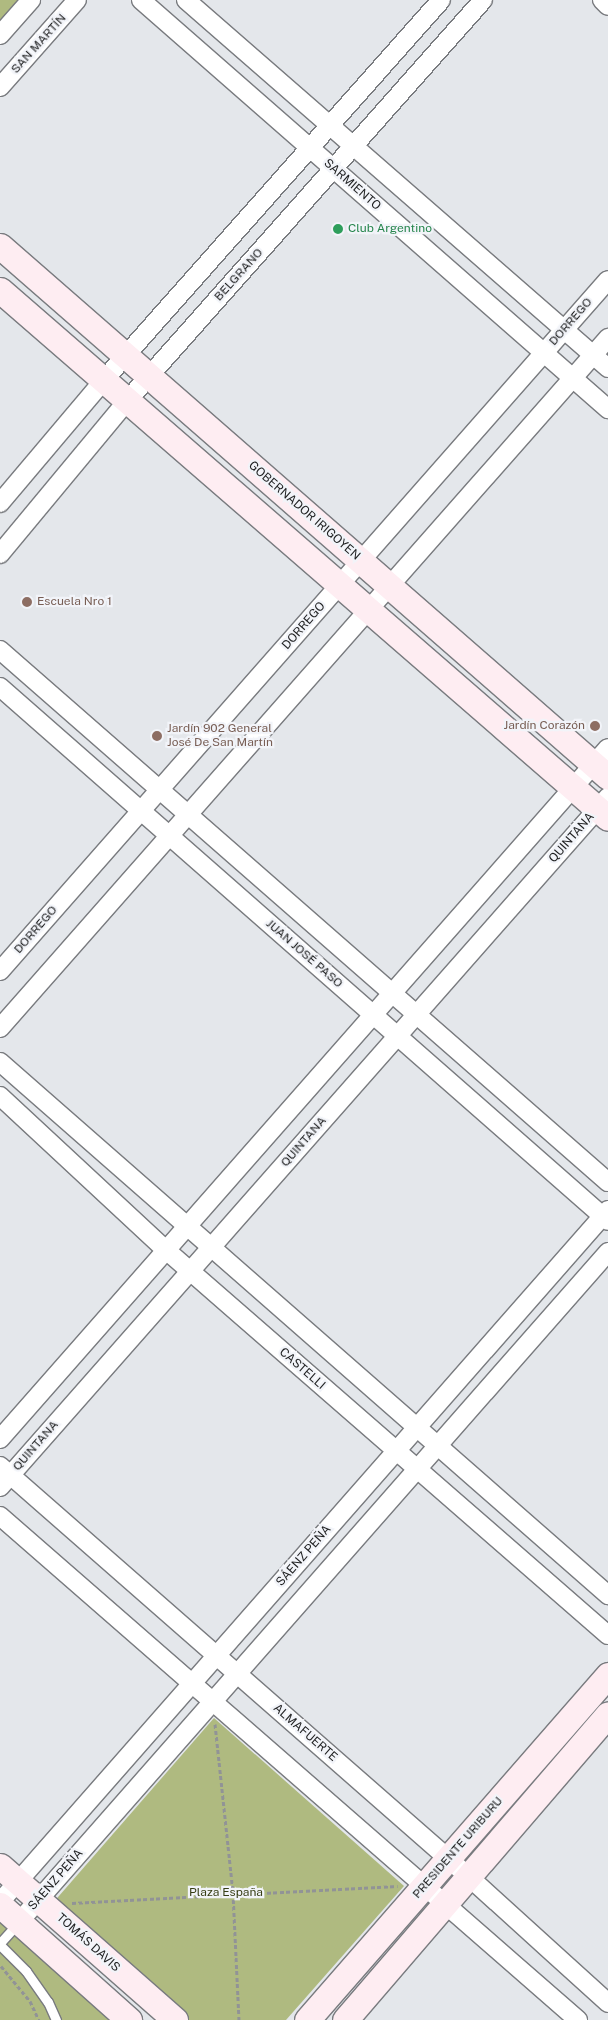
<!DOCTYPE html>
<meta charset="utf-8">
<style>
body{margin:0}
#map{position:relative;width:608px;height:2020px;overflow:hidden;background:#e4e7eb;font-family:"Public Sans",sans-serif}
div>[style]{position:absolute}
[style*='--x']{left:calc(var(--x)*1px);top:calc(var(--y)*1px);width:calc(var(--w)*1px);rotate:calc(var(--a)*1deg)}
.green>*{inset:0;background:#afba80}
.path>*{height:3px;margin-top:-1.5px;transform-origin:0;background:repeating-linear-gradient(90deg,#919396 0 4px,transparent 0 6.5px)}
.roads{filter:drop-shadow(1px 0 #797b7f) drop-shadow(-1px 0 #797b7f) drop-shadow(0 1px #797b7f) drop-shadow(0 -1px #797b7f)}
.lane>*{height:9px;margin:-4.5px;padding:0 4.5px;transform-origin:4.5px;border-radius:4.5px;background:#fff}
.street>*{height:18px;margin:-9px;padding:0 9px;transform-origin:9px;border-radius:9px;background:#fff}
.secondary>*{height:25px;margin:-12.5px;padding:0 12.5px;transform-origin:12.5px;border-radius:12.5px;background:#feedf2}
.dots>*{width:14px;height:14px;translate:-50% -50%;box-sizing:border-box;border:2px solid #f2f4f9;border-radius:50%}
span{translate:-50% -50%;white-space:nowrap;text-align:center;line-height:1.15;-webkit-text-stroke:4.5px #f2f4f9;paint-order:stroke}
.street-label{font-size:12px;color:#1e1f20}
.leisure-label{font-size:12px;color:#27864d}
.left{translate:0 -50%;text-align:left}
.education-label{font-size:12px;color:#785e54}
.right{translate:-100% -50%;text-align:right}
.park-label{font-size:12px;color:#373e15}
</style>
<div id="map">
<div class="green">
<i style="clip-path:polygon(0 0,24px 0,0 27px)"></i>
<i style="clip-path:polygon(214px 1718px,404px 1886px,286px 2020px,183px 2020px,52px 1904px)"></i>
<i style="clip-path:polygon(0 1919px,116px 2020px,0 2020px)"></i>
</div>
<div class="path">
<i style="--x:215;--y:1724;--w:170;--a:83.9"></i>
<i style="--x:233;--y:1893;--w:127;--a:87.3"></i>
<i style="--x:72;--y:1903;--w:326;--a:-3"></i>
<i style="--x:1;--y:1966;--w:45;--a:50.4"></i>
<i style="--x:30;--y:2001;--w:21;--a:65"></i>
</div>
<div class="roads">
<div class="lane">
<i style="--x:0;--y:1943;--w:27;--a:-48"></i>
<i style="--x:0;--y:1945;--w:37;--a:45"></i>
<i style="--x:26;--y:1971;--w:38;--a:55"></i>
<i style="--x:48;--y:2002;--w:20;--a:66"></i>
</div>
<div class="street">
<i style="--x:141;--y:0;--w:621;--a:41.21"></i>
<i style="--x:186;--y:0;--w:560;--a:41.09"></i>
<i style="--x:602;--y:0;--w:8;--a:45"></i>
<i style="--x:0;--y:35;--w:47;--a:-48.5"></i>
<i style="--x:0;--y:87;--w:116;--a:-48.5"></i>
<i style="--x:0;--y:503;--w:160;--a:-49.8"></i>
<i style="--x:103;--y:381;--w:509;--a:-48.42"></i>
<i style="--x:0;--y:554;--w:199;--a:-50.3"></i>
<i style="--x:127;--y:401;--w:536;--a:-48.4"></i>
<i style="--x:0;--y:650;--w:808;--a:41.19"></i>
<i style="--x:0;--y:687;--w:809;--a:41.29"></i>
<i style="--x:0;--y:971;--w:920;--a:-48.66"></i>
<i style="--x:0;--y:1028;--w:920;--a:-48.61"></i>
<i style="--x:0;--y:1062;--w:809;--a:41.24"></i>
<i style="--x:0;--y:1096;--w:226;--a:42.9"></i>
<i style="--x:166;--y:1250;--w:586;--a:41.06"></i>
<i style="--x:0;--y:1439;--w:920;--a:-48.66"></i>
<i style="--x:0;--y:1466;--w:622;--a:41.22"></i>
<i style="--x:468;--y:1876;--w:189;--a:42.2"></i>
<i style="--x:0;--y:1487;--w:920;--a:-48.61"></i>
<i style="--x:0;--y:1516;--w:767;--a:41.09"></i>
<i style="--x:0;--y:1902;--w:921;--a:-48.7"></i>
<i style="--x:19;--y:1922;--w:892;--a:-48.68"></i>
</div>
<div class="secondary">
<i style="--x:0;--y:246;--w:807;--a:41.13"></i>
<i style="--x:0;--y:290;--w:805;--a:40.97"></i>
<i style="--x:0;--y:1866;--w:233;--a:41.3"></i>
<i style="--x:0;--y:1905;--w:173;--a:41.7"></i>
<i style="--x:307;--y:2020;--w:458;--a:-48.9"></i>
<i style="--x:345;--y:2020;--w:403;--a:-49.3"></i>
</div>
</div>
<div class="dots">
<i style="left:338px;top:229px;background:#2e9e5b"></i>
<i style="left:27px;top:602px;background:#8d6e63"></i>
<i style="left:595px;top:726px;background:#8d6e63"></i>
<i style="left:157px;top:736px;background:#8d6e63"></i>
</div>
<div class="street-label">
<span style="left:39px;top:44px;rotate:-48deg">SAN MARTÍN</span>
<span style="left:352px;top:185px;rotate:41deg">SARMIENTO</span>
<span style="left:239px;top:275px;rotate:-48deg">BELGRANO</span>
<span style="left:571px;top:322px;rotate:-49deg">DORREGO</span>
<span style="left:304px;top:511px;rotate:41deg">GOBERNADOR IRIGOYEN</span>
<span style="left:304px;top:626px;rotate:-49deg">DORREGO</span>
<span style="left:572px;top:838px;rotate:-49deg">QUINTANA</span>
<span style="left:36px;top:930px;rotate:-49deg">DORREGO</span>
<span style="left:304px;top:954px;rotate:41deg">JUAN JOSÉ PASO</span>
<span style="left:304px;top:1142px;rotate:-49deg">QUINTANA</span>
<span style="left:302px;top:1369px;rotate:41deg">CASTELLI</span>
<span style="left:36px;top:1446px;rotate:-49deg">QUINTANA</span>
<span style="left:304px;top:1556px;rotate:-49deg">SÁENZ PEÑA</span>
<span style="left:305px;top:1733px;rotate:41deg">ALMAFUERTE</span>
<span style="left:458px;top:1848px;rotate:-49deg">PRESIDENTE URIBURU</span>
<span style="left:56px;top:1880px;rotate:-49deg">SÁENZ PEÑA</span>
<span style="left:88px;top:1943px;rotate:42deg">TOMÁS DAVIS</span>
</div>
<div class="leisure-label">
<span class="left" style="left:348px;top:229px">Club Argentino</span>
</div>
<div class="education-label">
<span class="left" style="left:37px;top:602px">Escuela Nro 1</span>
<span class="right" style="left:585px;top:726px">Jardín Corazón</span>
<span class="left" style="left:167px;top:736px">Jardín 902 General<br>José De San Martín</span>
</div>
<div class="park-label">
<span style="left:226px;top:1893px">Plaza España</span>
</div>
</div>
